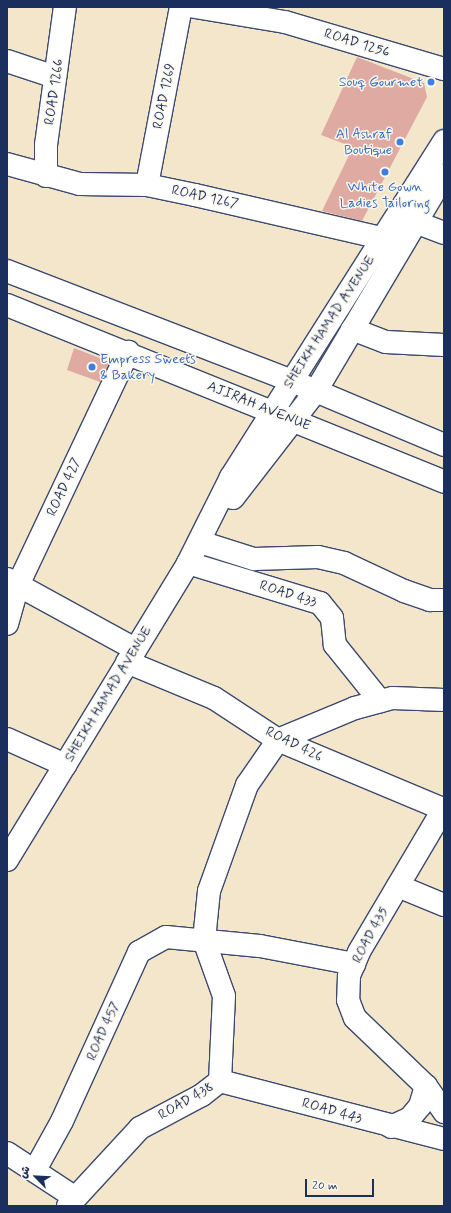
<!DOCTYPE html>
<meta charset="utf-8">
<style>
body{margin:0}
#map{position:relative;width:451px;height:1213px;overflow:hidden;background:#f3e6cb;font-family:Mynerve,"Playpen Sans Arabic",sans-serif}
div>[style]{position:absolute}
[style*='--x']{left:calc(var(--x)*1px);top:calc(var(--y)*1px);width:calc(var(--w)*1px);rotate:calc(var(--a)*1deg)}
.building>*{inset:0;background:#dfaaa2}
.roads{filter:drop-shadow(1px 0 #3b4a6e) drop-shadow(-1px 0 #3b4a6e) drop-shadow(0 1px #3b4a6e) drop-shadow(0 -1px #3b4a6e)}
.minor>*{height:22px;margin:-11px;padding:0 11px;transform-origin:11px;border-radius:11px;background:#fff}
.dots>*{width:11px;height:11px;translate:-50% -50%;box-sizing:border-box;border:2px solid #fbf7ec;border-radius:50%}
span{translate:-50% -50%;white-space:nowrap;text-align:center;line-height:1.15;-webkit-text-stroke:3px #fbf7ec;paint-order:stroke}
.street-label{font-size:14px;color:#1b2f5e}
.shop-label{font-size:14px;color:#366cbe}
.right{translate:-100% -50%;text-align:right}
.left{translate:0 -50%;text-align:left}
.frame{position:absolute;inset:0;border:8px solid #1b2f5e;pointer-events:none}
.north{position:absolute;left:16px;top:1157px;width:40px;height:40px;-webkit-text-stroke:3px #fbf7ec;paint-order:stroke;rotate:294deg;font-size:11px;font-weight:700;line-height:16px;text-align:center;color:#1b2f5e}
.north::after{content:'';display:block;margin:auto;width:14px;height:18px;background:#1b2f5e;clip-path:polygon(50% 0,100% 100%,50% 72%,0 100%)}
.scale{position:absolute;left:305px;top:1179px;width:69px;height:18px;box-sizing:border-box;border:2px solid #1b2f5e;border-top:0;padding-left:5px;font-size:12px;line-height:14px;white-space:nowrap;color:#1b2f5e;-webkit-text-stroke:3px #fbf7ec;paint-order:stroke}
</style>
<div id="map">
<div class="building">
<i style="clip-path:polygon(357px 57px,424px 83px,427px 97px,362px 221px,322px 211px,353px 147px,321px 135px)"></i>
<i style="clip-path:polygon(74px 348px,110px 362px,100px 382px,67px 370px)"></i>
</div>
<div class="roads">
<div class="minor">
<i style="--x:195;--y:7;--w:91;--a:9.5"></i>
<i style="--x:285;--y:22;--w:166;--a:16.5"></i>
<i style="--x:7;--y:61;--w:51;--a:18.4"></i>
<i style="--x:7;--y:164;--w:76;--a:15.3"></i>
<i style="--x:80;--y:184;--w:67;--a:0.9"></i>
<i style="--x:147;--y:185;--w:49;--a:11.8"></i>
<i style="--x:195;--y:195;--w:205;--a:13"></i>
<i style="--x:46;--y:176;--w:31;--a:-90"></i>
<i style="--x:46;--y:145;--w:139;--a:-82.2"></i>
<i style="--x:147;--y:185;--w:181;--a:-79.2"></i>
<i style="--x:402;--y:217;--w:45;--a:20.9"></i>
<i style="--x:7;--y:271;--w:305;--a:21.1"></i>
<i style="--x:292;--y:381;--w:165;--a:22.8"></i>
<i style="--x:7;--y:305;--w:471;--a:22"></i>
<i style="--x:352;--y:329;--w:36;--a:21"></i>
<i style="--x:386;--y:342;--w:58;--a:3"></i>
<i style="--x:233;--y:498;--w:135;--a:-52.2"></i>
<i style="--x:316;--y:391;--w:251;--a:-59.3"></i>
<i style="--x:200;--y:542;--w:57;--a:17.5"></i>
<i style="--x:254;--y:559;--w:64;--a:-1.8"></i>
<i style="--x:318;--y:557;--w:27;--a:13"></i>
<i style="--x:344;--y:563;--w:66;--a:25"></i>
<i style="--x:404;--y:591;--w:28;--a:19"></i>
<i style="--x:430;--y:600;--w:14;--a:0"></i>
<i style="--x:188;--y:563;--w:138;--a:16.9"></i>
<i style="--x:320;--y:603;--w:19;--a:51"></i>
<i style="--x:332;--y:618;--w:27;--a:84"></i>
<i style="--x:335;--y:645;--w:72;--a:51.2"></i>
<i style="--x:7;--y:579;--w:146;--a:28.7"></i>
<i style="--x:7;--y:624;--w:41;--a:-74.2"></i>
<i style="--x:18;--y:585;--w:258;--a:-64.7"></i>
<i style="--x:127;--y:662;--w:94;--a:22.5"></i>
<i style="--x:214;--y:698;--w:77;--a:33.3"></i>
<i style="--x:278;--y:740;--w:179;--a:22.7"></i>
<i style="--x:7;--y:739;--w:64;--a:24.1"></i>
<i style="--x:444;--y:808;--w:167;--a:120.6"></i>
<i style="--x:359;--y:952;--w:26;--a:113"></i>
<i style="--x:349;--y:976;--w:24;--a:92"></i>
<i style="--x:348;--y:1000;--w:19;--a:69"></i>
<i style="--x:355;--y:1018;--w:98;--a:43.8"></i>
<i style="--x:426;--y:1086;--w:32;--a:55"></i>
<i style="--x:7;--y:860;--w:348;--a:-58.6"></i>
<i style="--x:188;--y:563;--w:96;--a:-63.4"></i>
<i style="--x:231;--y:477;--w:398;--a:-57.6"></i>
<i style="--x:398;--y:886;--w:50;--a:22.4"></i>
<i style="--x:220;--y:1081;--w:231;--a:14.5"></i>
<i style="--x:391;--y:1127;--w:21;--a:-25"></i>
<i style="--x:410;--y:1118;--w:16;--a:-50"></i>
<i style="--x:420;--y:1106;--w:21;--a:-73"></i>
<i style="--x:7;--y:1153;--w:80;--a:33.3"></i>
<i style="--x:35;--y:1170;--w:56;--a:-61.1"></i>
<i style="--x:62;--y:1121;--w:186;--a:-65.5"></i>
<i style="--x:139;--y:952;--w:31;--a:-29"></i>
<i style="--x:166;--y:937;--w:94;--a:5.5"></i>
<i style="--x:260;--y:946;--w:96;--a:10.8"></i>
<i style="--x:68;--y:1206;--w:106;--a:-47.3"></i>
<i style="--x:140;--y:1128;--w:70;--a:-28"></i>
<i style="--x:202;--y:1095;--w:23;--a:-38"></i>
<i style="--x:220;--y:1081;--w:85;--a:-87.3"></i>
<i style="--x:224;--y:996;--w:59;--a:-109.7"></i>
<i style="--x:204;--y:940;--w:49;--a:-84.2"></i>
<i style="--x:209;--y:891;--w:113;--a:-70.3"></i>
<i style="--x:247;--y:785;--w:55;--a:-55.4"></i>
<i style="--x:278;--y:740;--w:83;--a:-22.6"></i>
<i style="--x:355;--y:708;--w:39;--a:-15"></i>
<i style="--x:393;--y:698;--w:51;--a:2.2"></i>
</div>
</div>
<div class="dots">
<i style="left:431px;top:82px;background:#3f7fe0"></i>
<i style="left:400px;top:142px;background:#3f7fe0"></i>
<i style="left:385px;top:172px;background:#3f7fe0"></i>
<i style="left:92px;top:367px;background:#3f7fe0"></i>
</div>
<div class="street-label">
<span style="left:357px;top:43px;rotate:17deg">ROAD 1256</span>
<span style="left:54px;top:92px;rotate:-82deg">ROAD 1266</span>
<span style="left:164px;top:96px;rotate:-79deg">ROAD 1269</span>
<span style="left:205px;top:197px;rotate:12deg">ROAD 1267</span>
<span style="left:329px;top:322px;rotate:-57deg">SHEIKH HAMAD AVENUE</span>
<span style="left:259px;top:406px;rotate:22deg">AJIRAH AVENUE</span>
<span style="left:64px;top:487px;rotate:-65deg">ROAD 427</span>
<span style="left:288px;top:594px;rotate:18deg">ROAD 433</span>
<span style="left:108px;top:694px;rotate:-59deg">SHEIKH HAMAD AVENUE</span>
<span style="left:294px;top:744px;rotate:26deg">ROAD 426</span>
<span style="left:370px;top:935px;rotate:-62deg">ROAD 435</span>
<span style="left:103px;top:1031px;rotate:-66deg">ROAD 457</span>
<span style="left:186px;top:1101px;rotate:-30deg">ROAD 438</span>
<span style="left:332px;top:1111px;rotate:16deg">ROAD 443</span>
</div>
<div class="shop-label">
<span class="right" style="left:423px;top:82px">Souq Gourmet</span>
<span class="right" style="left:392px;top:142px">Al Ashraf<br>Boutique</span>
<span style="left:385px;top:195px">White Gown<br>Ladies Tailoring</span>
<span class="left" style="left:100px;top:367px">Empress Sweets<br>&amp; Bakery</span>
</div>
<div class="frame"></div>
<div class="north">ش</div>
<div class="scale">20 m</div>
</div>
